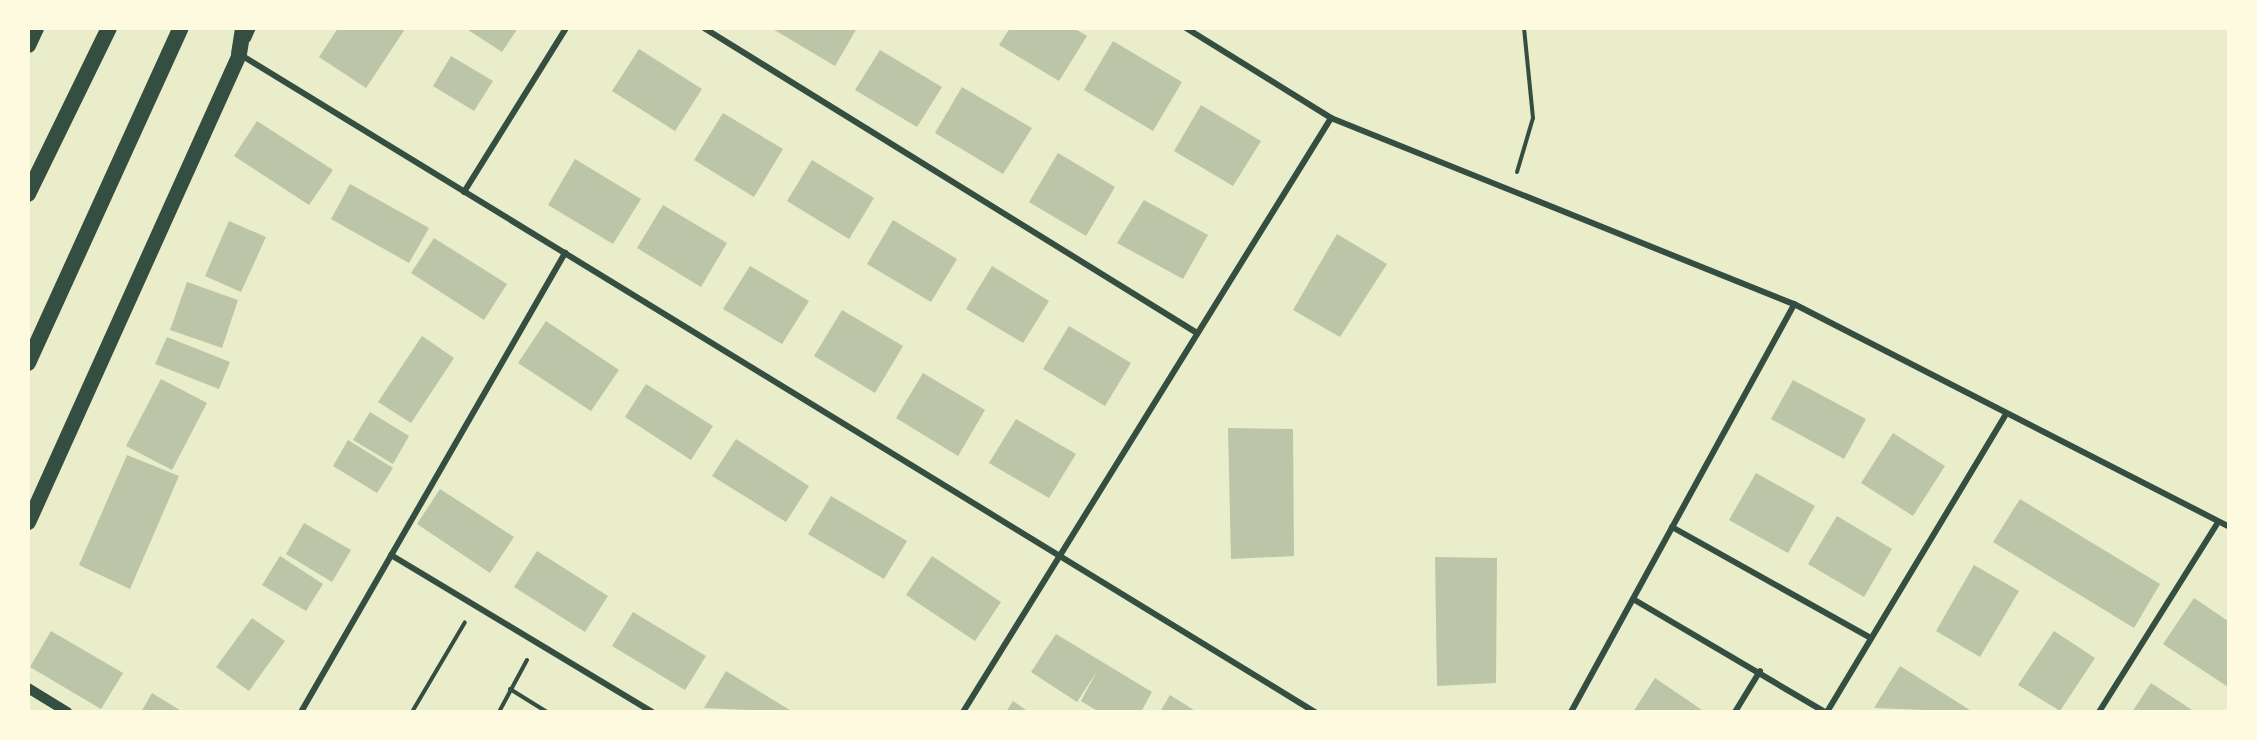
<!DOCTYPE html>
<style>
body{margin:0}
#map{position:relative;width:2257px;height:740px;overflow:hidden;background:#e9edc9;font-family:Poppins,sans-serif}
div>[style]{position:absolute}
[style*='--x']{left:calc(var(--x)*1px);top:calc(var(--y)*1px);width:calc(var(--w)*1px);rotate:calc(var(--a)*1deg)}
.building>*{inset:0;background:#bcc5a7}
.path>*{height:4px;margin:-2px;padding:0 2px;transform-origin:2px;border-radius:2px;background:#344e41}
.minor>*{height:6px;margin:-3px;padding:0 3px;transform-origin:3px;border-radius:3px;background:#344e41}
.tertiary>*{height:10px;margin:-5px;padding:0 5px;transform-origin:5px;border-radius:5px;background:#344e41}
.primary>*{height:15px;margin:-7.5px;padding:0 7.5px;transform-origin:7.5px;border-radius:7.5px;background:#344e41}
.trunk>*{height:16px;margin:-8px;padding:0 8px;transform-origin:8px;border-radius:8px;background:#344e41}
span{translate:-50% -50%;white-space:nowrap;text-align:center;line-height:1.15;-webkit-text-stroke:4.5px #fefae0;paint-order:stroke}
.frame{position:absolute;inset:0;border:30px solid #fefae0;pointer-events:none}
</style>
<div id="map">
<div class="building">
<i style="clip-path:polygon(338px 28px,404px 28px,405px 29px,366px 88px,319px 57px)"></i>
<i style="clip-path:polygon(465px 28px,518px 28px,502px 52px)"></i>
<i style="clip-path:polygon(771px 28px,857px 28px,835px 66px)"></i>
<i style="clip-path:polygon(1010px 28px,1074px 28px,1087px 36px,1059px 81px,999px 45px)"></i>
<i style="clip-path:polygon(1113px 41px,1182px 82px,1153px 131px,1084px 90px)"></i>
<i style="clip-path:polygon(639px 49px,702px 89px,675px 131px,612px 91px)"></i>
<i style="clip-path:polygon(880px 50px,942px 87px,917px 127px,855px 90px)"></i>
<i style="clip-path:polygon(451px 56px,493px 81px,474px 111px,433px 86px)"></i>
<i style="clip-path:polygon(962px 87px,1032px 128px,1003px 174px,935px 133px)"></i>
<i style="clip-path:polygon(1201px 105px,1261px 141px,1233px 186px,1174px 151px)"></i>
<i style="clip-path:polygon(723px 113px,783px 149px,754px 197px,694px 160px)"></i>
<i style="clip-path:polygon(257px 121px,333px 170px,309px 205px,234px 156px)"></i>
<i style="clip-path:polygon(1058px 153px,1115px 187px,1086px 236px,1029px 202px)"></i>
<i style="clip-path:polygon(575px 159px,641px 199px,613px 244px,548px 205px)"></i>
<i style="clip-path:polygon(812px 160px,874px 198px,849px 239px,787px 201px)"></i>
<i style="clip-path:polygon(350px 184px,429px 228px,409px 263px,331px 219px)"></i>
<i style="clip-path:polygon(1144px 200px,1208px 235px,1183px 279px,1117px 243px)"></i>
<i style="clip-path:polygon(663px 205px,727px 243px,701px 287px,637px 248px)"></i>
<i style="clip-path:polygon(893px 220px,957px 259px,931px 302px,867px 264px)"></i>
<i style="clip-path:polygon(229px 221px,266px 237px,241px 292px,205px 276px)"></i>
<i style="clip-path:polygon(1337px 234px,1387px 264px,1340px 337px,1293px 310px)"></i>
<i style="clip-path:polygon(434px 238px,507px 284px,484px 320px,411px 273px)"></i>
<i style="clip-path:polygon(750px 266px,809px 301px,782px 344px,723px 309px)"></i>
<i style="clip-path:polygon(992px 266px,1049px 301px,1023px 343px,966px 309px)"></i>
<i style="clip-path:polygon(187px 282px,238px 300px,222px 348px,170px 330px)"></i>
<i style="clip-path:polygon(842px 310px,903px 346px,875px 393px,814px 356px)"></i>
<i style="clip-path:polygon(546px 321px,619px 370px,591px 411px,518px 363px)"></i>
<i style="clip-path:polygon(1069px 326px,1131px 363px,1105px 406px,1043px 369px)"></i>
<i style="clip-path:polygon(422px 336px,454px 358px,411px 423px,378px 402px)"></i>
<i style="clip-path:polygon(167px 337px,230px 362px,219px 389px,155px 364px)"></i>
<i style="clip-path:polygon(923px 373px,985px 410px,958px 456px,896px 418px)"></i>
<i style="clip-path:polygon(161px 379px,207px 403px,172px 470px,126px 446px)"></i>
<i style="clip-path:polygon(1793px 380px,1866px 419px,1844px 459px,1771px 419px)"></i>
<i style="clip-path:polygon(646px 384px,713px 426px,691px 460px,625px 417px)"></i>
<i style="clip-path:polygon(370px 412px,409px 436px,393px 464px,353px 440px)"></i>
<i style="clip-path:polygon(1016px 419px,1076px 454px,1049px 498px,989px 463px)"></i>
<i style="clip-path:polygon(1228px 428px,1293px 429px,1294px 556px,1231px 559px)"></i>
<i style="clip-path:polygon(1893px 433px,1945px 466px,1913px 516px,1861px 483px)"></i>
<i style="clip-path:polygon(736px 439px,809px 486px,786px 522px,712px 476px)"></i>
<i style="clip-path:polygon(348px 440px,393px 468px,377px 493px,333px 466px)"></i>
<i style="clip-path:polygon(127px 455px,179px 476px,130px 589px,79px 565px)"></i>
<i style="clip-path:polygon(1756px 473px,1815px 506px,1788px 553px,1729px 520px)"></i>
<i style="clip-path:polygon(440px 489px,514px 537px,490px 573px,417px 524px)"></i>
<i style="clip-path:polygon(831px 496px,907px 541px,884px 579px,808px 534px)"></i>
<i style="clip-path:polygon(2020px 499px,2160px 584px,2134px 628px,1993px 542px)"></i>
<i style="clip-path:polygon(1837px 516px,1892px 549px,1864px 597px,1808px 564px)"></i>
<i style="clip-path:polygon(304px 523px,351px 550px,332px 582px,286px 554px)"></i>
<i style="clip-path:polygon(537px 551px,608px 596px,585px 632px,514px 587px)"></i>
<i style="clip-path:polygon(280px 556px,323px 584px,306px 611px,262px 585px)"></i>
<i style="clip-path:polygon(932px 556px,1001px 602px,975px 641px,906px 595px)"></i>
<i style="clip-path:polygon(1435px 557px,1497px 558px,1496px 683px,1437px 686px)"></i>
<i style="clip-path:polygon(1974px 565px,2019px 591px,1980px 657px,1936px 631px)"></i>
<i style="clip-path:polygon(2194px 598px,2228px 621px,2228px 687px,2163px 644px)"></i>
<i style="clip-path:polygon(633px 612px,706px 656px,685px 690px,612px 646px)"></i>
<i style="clip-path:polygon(252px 618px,285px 641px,249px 691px,216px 667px)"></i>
<i style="clip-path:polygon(51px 631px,123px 673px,101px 709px,30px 667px)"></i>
<i style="clip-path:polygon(2054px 631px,2095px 658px,2060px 711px,2018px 685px)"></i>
<i style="clip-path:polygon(1056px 634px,1152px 692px,1141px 712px,1099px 712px,1081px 701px,1097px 671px,1077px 702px,1031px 672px)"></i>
<i style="clip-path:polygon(1900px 666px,1973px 712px,1874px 708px)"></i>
<i style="clip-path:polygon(726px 671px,793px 712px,704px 708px)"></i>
<i style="clip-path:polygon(1655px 678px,1705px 712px,1633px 712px)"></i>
<i style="clip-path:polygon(2151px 683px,2195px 712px,2132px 712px)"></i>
<i style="clip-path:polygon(152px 693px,183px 712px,141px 712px)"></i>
<i style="clip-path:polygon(1170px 695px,1197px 712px,1160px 712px)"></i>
<i style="clip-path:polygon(1013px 701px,1029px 712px,1006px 712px)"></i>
</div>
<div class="path">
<i style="--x:1517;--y:172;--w:56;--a:-73.5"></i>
<i style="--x:1533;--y:118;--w:90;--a:-95.7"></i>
<i style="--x:510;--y:689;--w:44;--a:31.9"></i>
<i style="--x:412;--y:712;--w:104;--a:-59.5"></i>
<i style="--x:499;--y:712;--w:59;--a:-61.7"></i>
</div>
<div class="minor">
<i style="--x:704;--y:28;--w:580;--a:31.74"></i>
<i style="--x:1186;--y:28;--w:171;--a:31.8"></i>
<i style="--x:1331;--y:118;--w:499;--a:21.9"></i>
<i style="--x:1794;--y:304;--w:487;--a:27.1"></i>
<i style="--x:248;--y:39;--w:12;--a:-66"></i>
<i style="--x:241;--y:55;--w:1259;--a:31.46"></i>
<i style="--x:464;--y:192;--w:193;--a:-58.1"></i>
<i style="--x:1672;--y:527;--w:228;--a:29.2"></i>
<i style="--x:391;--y:555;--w:305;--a:31"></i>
<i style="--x:1633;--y:599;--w:223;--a:30.5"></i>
<i style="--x:301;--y:712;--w:530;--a:-60.09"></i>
<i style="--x:963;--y:712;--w:699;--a:-58.22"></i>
<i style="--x:1571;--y:712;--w:465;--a:-61.3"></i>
<i style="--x:1735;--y:712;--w:48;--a:-58.6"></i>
<i style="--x:1827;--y:712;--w:345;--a:-59"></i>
<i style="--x:2099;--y:712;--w:224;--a:-57.9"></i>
</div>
<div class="tertiary">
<i style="--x:28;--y:688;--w:46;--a:31.6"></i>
</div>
<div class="primary">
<i style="--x:28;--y:45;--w:19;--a:-65"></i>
<i style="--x:28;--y:522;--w:513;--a:-65.73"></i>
</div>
<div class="trunk">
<i style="--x:239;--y:54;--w:26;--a:-81"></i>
<i style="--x:28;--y:194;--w:185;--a:-64"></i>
<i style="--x:28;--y:363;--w:368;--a:-65.5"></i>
</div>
<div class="frame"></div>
</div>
